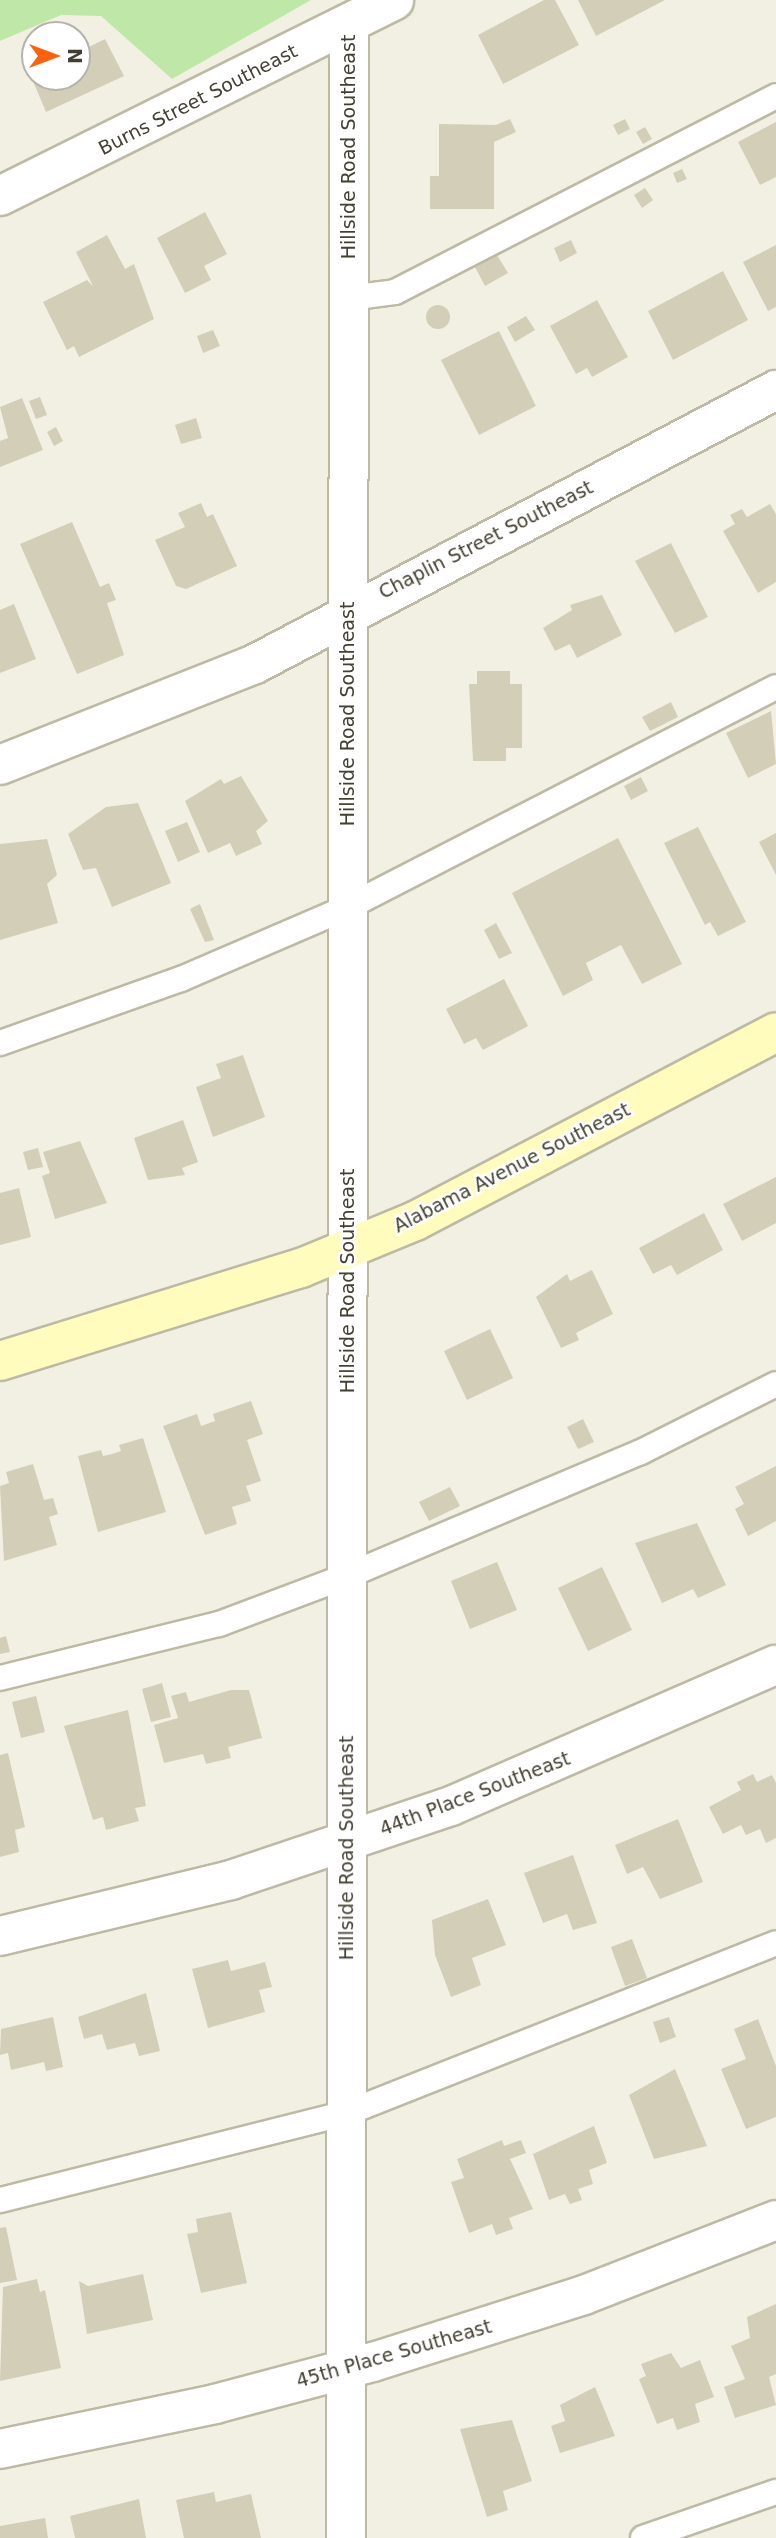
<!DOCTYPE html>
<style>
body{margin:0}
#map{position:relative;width:776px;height:2538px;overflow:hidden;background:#f2f0e2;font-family:"DejaVu Sans",sans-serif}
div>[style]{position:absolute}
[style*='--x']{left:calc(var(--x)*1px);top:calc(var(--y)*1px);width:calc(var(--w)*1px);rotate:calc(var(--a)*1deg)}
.green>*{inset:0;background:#bfe8a8}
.building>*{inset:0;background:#d3ceb7}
.round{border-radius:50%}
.roads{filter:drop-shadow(2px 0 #bdb9a4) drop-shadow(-2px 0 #bdb9a4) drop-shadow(0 2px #bdb9a4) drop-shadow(0 -2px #bdb9a4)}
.lane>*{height:24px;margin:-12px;padding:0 12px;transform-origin:12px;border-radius:12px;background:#fff}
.street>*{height:38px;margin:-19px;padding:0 19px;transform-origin:19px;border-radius:19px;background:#fff}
.secondary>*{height:38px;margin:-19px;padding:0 19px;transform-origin:19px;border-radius:19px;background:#fffcbe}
span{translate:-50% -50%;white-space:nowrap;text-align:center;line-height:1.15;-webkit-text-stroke:5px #fff;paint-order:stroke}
.street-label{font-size:19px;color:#434032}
.north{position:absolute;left:21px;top:21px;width:70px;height:70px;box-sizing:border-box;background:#fff;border:2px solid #b4b3ad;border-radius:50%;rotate:90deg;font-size:19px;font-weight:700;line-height:28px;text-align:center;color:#434032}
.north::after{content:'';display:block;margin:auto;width:24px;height:32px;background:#ff600b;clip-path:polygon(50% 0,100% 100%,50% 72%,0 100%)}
</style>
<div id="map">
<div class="green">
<i style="clip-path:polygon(0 0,311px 0,172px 79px,101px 16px,61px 15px,0 41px)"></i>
</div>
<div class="building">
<i style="clip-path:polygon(544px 0,555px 0,579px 45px,503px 84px,478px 35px)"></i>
<i style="clip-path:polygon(578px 0,665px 0,596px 36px)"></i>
<i style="clip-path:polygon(105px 39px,124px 76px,46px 112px,25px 62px,35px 58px,35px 77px,77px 77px,77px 53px)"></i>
<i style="clip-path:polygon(510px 119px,516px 132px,494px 142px,494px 209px,430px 209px,430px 176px,439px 176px,439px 124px,496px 125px)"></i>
<i style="clip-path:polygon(625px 119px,630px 129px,618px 135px,613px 125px)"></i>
<i style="clip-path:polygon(776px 122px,776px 177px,760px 185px,738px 142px)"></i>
<i style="clip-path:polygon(645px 127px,652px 139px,643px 144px,636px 132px)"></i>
<i style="clip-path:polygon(682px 169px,687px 179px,677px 183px,673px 173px)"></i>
<i style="clip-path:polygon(645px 188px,653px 200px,642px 208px,634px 195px)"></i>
<i style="clip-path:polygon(205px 212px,227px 254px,204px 266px,211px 280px,185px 293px,157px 238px)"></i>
<i style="clip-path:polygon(107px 235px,125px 269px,134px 264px,154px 319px,79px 357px,74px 346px,67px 350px,43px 302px,87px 280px,93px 286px,76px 252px)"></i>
<i style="clip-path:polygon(571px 240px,577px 253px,560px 262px,554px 248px)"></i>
<i style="clip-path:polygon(776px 245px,776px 307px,768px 311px,743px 262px)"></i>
<i style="clip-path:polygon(497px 255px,508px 273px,485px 286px,475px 267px)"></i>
<i style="clip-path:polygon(723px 271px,748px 320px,673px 360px,648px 311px)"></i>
<i style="clip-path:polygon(597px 300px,628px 357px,592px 377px,587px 368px,576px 374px,550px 326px)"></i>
<i class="round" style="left:426px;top:305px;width:24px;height:24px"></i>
<i style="clip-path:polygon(526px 316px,535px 330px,515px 342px,507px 327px)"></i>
<i style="clip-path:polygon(213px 330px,220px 346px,203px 353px,197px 336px)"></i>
<i style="clip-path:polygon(499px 331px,536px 406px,479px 435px,441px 360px)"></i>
<i style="clip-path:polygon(40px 397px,47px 415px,36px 419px,29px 401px)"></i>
<i style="clip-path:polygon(22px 398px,43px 450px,0 467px,0 441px,8px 438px,0 407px)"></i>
<i style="clip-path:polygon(196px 418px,202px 438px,181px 444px,175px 425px)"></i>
<i style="clip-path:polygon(56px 427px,63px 441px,54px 446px,47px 432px)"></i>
<i style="clip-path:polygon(201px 503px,207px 517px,213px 514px,237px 566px,186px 589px,176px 586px,155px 540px,185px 527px,178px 513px)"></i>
<i style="clip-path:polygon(770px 504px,776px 514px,776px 582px,758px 593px,723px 531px,735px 524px,730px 515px,742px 509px,747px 517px)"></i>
<i style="clip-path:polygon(72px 522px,100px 587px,109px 583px,116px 600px,107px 603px,124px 655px,77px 674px,20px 544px)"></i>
<i style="clip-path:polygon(671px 543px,708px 617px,675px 633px,635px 561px)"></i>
<i style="clip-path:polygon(602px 595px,622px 635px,577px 658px,570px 644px,555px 651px,543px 628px,572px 610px,570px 605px)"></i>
<i style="clip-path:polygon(14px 604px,36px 659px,0 673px,0 610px)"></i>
<i style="clip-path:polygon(477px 671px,510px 671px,510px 684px,522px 684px,522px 748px,506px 748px,506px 761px,473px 761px,469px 684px,477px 684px)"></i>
<i style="clip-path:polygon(671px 702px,678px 717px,650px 731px,642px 717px)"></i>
<i style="clip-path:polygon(771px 711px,776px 764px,748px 778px,726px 733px)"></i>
<i style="clip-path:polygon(241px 776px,268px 821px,256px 831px,262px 844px,236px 856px,230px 843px,208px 853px,185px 801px,221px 779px,224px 784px)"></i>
<i style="clip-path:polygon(641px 777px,648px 791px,631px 800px,624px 786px)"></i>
<i style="clip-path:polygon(138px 803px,171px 883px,112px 907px,96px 868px,83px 870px,68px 834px,106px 807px)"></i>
<i style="clip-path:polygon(187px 822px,200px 852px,178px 862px,165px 831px)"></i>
<i style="clip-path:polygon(698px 827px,746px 922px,718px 936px,710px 922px,705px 925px,664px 843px)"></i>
<i style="clip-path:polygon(776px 833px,776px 875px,759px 842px)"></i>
<i style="clip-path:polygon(618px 838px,682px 964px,642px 984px,621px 945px,586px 963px,593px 980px,563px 996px,512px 893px)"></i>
<i style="clip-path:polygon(47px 839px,57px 875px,47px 884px,58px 923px,0 940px,0 844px)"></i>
<i style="clip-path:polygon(200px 904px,214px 940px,205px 942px,190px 909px)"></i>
<i style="clip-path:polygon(496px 923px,512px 953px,499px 959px,484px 930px)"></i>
<i style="clip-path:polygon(504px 979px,528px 1026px,483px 1050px,476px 1038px,464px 1044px,446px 1009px)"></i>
<i style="clip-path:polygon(243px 1055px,265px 1117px,213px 1137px,196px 1087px,221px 1078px,216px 1064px)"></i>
<i style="clip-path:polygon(183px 1120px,198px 1162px,182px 1168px,185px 1175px,148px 1180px,134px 1138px)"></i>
<i style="clip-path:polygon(80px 1141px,107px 1203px,55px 1219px,42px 1176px,50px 1173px,43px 1152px)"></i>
<i style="clip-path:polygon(38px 1148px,43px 1167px,28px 1170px,23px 1152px)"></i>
<i style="clip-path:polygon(776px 1177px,776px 1223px,742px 1241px,723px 1204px)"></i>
<i style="clip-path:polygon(19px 1188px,31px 1237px,0 1245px,0 1193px)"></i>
<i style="clip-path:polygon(704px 1213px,723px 1250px,677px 1275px,671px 1265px,653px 1274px,639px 1248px)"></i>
<i style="clip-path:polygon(592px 1270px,613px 1314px,576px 1333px,579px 1340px,561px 1348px,536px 1297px,567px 1274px,570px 1281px)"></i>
<i style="clip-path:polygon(490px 1329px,513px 1378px,467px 1400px,444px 1351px)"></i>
<i style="clip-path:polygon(251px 1401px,263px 1434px,247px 1440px,261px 1481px,246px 1486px,251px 1501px,232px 1507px,237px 1524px,205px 1535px,163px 1426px,197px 1414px,201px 1426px,215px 1421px,213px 1414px)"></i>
<i style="clip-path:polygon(583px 1419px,594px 1442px,578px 1449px,567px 1427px)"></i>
<i style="clip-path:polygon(143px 1438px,166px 1512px,98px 1532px,78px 1456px,101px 1450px,103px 1456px,112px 1454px,121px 1451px,119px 1445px)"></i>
<i style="clip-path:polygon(33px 1464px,44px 1500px,53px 1498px,58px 1514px,49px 1517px,57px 1545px,4px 1561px,0 1486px,9px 1483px,6px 1472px)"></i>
<i style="clip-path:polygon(776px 1466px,776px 1521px,748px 1536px,735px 1509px,744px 1504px,735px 1487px)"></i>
<i style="clip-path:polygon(450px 1487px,460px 1506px,429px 1521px,419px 1502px)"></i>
<i style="clip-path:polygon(697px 1523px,726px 1585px,698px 1598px,693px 1589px,662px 1603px,635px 1543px)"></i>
<i style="clip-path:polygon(497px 1562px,517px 1610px,470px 1629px,451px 1581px)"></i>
<i style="clip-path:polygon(602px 1567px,632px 1630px,588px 1651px,558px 1588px)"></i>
<i style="clip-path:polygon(6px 1636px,10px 1652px,0 1654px,0 1638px)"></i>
<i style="clip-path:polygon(162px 1683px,171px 1717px,151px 1722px,142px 1689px)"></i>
<i style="clip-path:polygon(231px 1690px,249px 1690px,262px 1738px,228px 1747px,231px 1758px,206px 1764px,203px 1754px,164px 1763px,154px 1725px,178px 1718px,171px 1696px,186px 1692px,189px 1702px)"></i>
<i style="clip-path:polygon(36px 1696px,45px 1732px,21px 1738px,12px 1702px)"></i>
<i style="clip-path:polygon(128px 1710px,146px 1806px,135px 1808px,139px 1821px,106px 1830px,103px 1817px,93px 1820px,64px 1726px)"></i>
<i style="clip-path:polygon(8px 1753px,25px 1827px,15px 1830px,19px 1852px,0 1857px,0 1755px)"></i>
<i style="clip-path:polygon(753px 1774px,757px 1782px,772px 1775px,776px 1783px,776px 1838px,766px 1843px,760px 1829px,746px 1835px,741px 1825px,723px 1834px,709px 1807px,741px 1790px,737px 1782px)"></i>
<i style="clip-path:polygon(678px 1819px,703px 1882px,660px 1899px,643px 1867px,627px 1874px,615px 1845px)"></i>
<i style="clip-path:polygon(573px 1855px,597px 1923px,573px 1930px,567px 1914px,543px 1923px,524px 1873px)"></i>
<i style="clip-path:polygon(488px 1899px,506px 1945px,472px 1958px,481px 1985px,451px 1997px,435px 1955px,432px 1920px)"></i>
<i style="clip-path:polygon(632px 1939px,647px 1978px,625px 1986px,611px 1947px)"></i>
<i style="clip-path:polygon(228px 1960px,231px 1971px,265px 1962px,272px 1987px,259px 1990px,265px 2012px,208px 2028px,192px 1969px)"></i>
<i style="clip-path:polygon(146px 1993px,160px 2051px,139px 2056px,135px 2043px,107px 2050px,102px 2034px,84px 2039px,78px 2017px)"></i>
<i style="clip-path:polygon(53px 2017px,63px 2067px,46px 2071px,44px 2062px,11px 2070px,8px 2053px,0 2055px,1px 2029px)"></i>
<i style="clip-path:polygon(669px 2017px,676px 2037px,660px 2043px,653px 2022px)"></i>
<i style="clip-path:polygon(758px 2019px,776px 2066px,776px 2117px,746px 2129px,721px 2069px,746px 2059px,734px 2029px)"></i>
<i style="clip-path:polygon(675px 2069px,707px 2146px,654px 2159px,629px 2095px)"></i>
<i style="clip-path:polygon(594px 2126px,607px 2163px,589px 2170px,593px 2184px,578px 2189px,582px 2200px,570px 2204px,565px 2194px,549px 2200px,533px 2154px)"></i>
<i style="clip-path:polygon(502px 2140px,504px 2146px,521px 2140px,526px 2153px,510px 2159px,533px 2209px,509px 2218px,513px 2229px,496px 2235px,492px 2224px,469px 2233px,451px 2182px,464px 2178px,457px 2159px)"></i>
<i style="clip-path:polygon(231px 2212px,247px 2283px,201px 2293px,187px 2234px,198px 2232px,196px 2219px)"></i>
<i style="clip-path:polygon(6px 2227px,17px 2280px,0 2283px,0 2228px)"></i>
<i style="clip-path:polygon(143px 2274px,153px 2320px,87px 2334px,79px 2281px,88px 2286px)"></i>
<i style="clip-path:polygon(37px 2279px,40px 2292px,45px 2290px,61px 2368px,0 2381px,3px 2287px)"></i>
<i style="clip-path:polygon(776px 2304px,776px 2374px,769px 2377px,776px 2405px,735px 2418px,724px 2387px,745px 2379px,731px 2346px,750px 2338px,747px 2317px)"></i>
<i style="clip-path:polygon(671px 2353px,681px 2368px,700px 2360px,714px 2397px,695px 2404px,700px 2422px,677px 2430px,673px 2418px,657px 2424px,639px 2379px,646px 2376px,641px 2364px)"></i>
<i style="clip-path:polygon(595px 2387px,615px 2436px,560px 2453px,551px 2426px,565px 2421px,560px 2405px)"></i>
<i style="clip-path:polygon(512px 2420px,532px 2481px,503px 2491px,508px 2510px,487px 2517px,460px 2429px)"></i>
<i style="clip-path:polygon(214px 2492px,216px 2502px,251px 2494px,261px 2538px,184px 2538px,176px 2500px)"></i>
<i style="clip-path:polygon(139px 2499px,146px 2538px,75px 2538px,70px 2516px)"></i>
<i style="clip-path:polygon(45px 2518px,48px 2538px,0 2538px,0 2526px)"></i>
</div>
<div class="roads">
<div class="lane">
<i style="--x:349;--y:298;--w:46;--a:-7.4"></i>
<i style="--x:395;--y:292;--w:428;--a:-27.2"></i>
<i style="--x:0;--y:1043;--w:192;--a:-19.5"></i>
<i style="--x:181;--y:979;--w:182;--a:-23.3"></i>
<i style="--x:348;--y:907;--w:481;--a:-27.2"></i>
<i style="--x:0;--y:1678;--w:226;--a:-13.9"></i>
<i style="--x:219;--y:1624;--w:137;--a:-20.6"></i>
<i style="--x:347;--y:1576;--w:319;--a:-22.9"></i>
<i style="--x:641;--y:1452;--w:151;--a:-26.7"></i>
<i style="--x:0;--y:2200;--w:358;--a:-14.1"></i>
<i style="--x:347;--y:2113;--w:461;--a:-21.6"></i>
<i style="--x:643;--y:2538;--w:141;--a:-19.1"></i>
</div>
<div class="street">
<i style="--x:0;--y:196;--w:440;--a:-26.4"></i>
<i style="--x:0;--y:765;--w:274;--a:-21.6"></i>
<i style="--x:255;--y:664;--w:589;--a:-27.74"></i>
<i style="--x:0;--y:1936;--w:238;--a:-13.6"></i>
<i style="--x:231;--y:1880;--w:232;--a:-18.6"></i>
<i style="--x:451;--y:1806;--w:354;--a:-23.5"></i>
<i style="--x:0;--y:2449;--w:220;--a:-11.8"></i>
<i style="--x:215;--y:2404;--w:163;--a:-14.9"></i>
<i style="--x:373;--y:2362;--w:221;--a:-17.6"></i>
<i style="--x:584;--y:2295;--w:206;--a:-21.3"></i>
<i style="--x:346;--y:2538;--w:2514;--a:-89.93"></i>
</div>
<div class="secondary">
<i style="--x:0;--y:1361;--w:315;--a:-17.2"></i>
<i style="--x:301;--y:1268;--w:123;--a:-22.4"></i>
<i style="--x:415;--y:1221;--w:407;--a:-27.6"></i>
</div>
</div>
<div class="street-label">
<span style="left:198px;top:100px;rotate:-27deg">Burns Street Southeast</span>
<span style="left:349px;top:147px;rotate:-90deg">Hillside Road Southeast</span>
<span style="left:486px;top:540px;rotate:-27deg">Chaplin Street Southeast</span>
<span style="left:348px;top:714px;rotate:-90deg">Hillside Road Southeast</span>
<span style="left:512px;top:1168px;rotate:-27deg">Alabama Avenue Southeast</span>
<span style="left:348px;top:1281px;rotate:-90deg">Hillside Road Southeast</span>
<span style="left:475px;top:1794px;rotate:-21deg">44th Place Southeast</span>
<span style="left:347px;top:1848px;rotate:-90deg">Hillside Road Southeast</span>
<span style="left:394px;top:2354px;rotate:-16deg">45th Place Southeast</span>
</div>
<div class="north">N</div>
</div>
